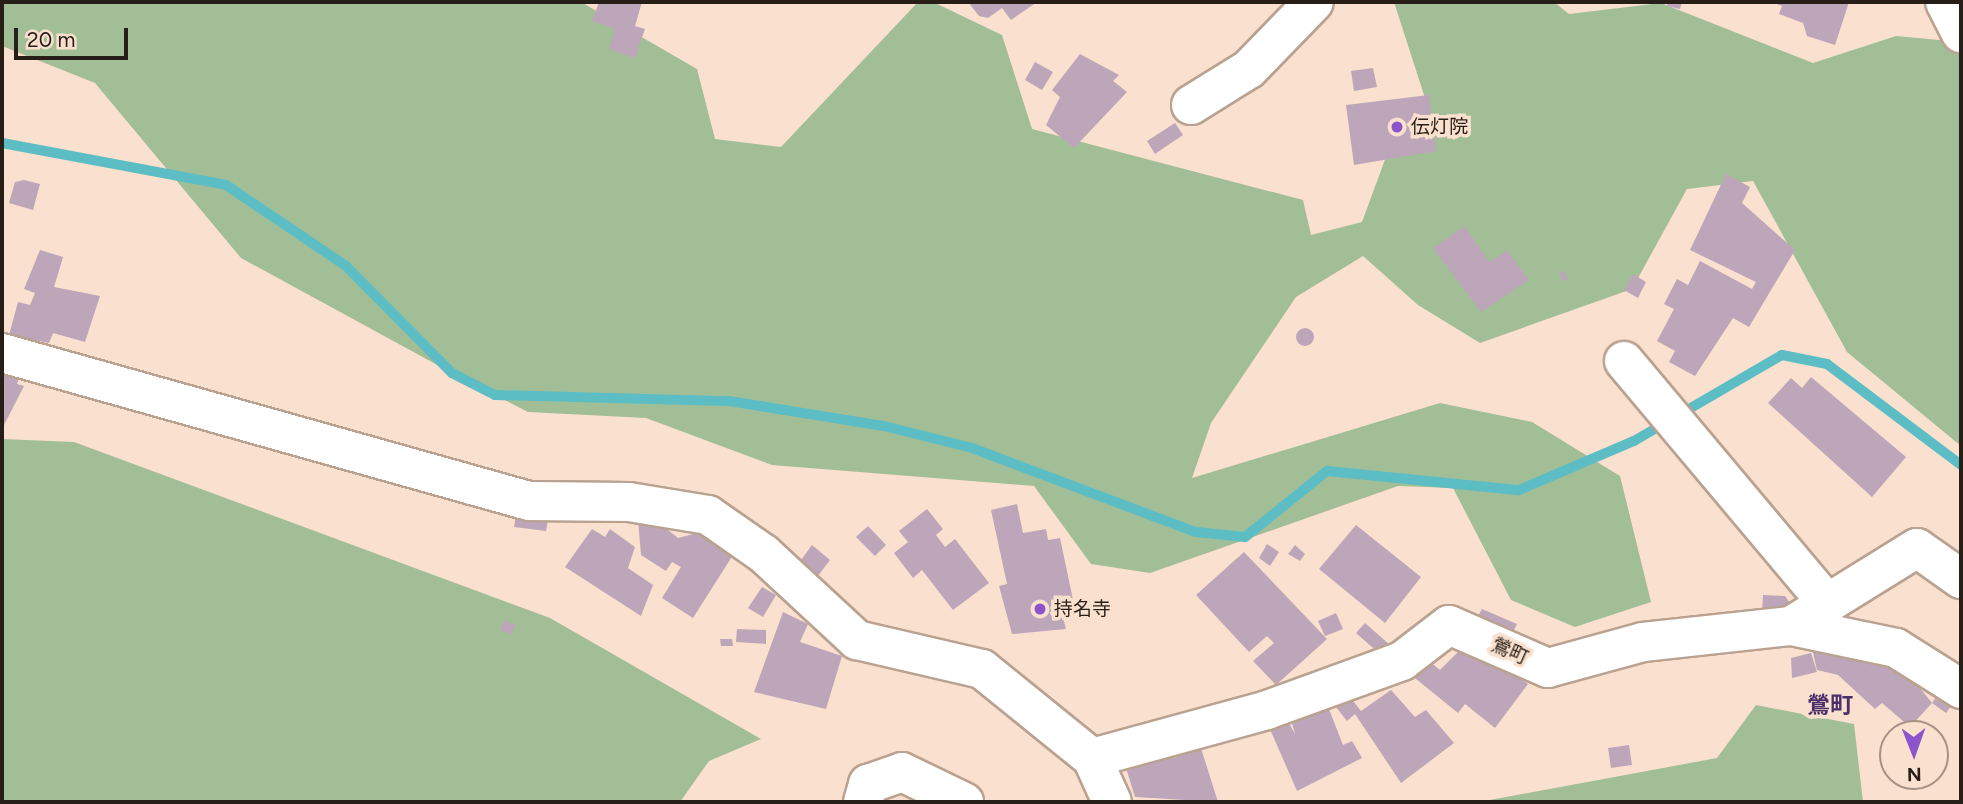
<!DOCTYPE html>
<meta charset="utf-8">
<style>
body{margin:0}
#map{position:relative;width:1963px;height:804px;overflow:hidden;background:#fae0ce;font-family:Figtree,"Noto Sans JP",sans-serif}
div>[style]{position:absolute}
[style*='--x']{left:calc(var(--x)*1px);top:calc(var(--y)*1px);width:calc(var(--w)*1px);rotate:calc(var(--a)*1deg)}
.green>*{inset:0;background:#a2be97}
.stream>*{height:10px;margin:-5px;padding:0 5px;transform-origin:5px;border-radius:5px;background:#5cbdc5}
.building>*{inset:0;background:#bda6b9}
.round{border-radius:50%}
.roads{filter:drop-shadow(2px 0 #baa291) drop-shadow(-2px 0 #baa291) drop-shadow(0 2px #baa291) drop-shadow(0 -2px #baa291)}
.minor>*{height:38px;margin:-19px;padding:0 19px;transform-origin:19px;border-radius:19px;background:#fff}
.dots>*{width:19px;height:19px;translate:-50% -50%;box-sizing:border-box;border:4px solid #fae0ce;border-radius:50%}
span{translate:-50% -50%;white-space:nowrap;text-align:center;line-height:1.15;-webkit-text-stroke:7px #fae0ce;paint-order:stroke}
.poi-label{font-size:19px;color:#271e17}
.left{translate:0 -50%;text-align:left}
.street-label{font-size:19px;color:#271e17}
.quarter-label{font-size:23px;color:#4a2f6a;font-weight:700}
.frame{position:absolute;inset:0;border:4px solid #271e17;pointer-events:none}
.north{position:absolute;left:1879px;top:720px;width:70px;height:70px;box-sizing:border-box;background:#fae0ce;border:2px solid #a69285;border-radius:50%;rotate:179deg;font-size:19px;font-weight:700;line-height:28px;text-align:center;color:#271e17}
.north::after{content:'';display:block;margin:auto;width:24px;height:32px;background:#8c54cb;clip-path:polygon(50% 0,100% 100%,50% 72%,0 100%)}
.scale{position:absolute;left:14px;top:28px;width:114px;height:32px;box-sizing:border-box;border:4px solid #271e17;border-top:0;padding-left:9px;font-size:21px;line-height:24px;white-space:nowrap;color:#271e17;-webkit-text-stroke:5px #fae0ce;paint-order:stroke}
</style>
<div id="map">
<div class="green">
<i style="clip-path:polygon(2px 2px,581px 2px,697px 69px,715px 139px,781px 147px,918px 2px,933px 2px,1002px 35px,1032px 129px,1303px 200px,1311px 235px,1362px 222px,1397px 127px,1434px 126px,1394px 2px,1554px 2px,1569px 14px,1661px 3px,1813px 63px,1896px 36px,1961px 42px,1961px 446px,1847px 352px,1753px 181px,1687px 189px,1632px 289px,1480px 343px,1418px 305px,1363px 256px,1296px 297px,1211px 423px,1192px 478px,1440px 403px,1532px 422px,1620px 476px,1651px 602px,1575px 627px,1511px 600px,1453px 488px,1398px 486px,1150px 573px,1091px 564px,1034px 486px,772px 465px,646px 418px,528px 412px,452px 373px,241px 258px,95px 83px,2px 46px)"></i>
<i style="clip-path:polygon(2px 439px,74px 442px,550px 618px,761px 739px,709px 761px,680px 802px,2px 802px)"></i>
<i style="clip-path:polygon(1756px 705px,1854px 724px,1863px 802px,1479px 802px,1717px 758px)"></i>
</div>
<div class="stream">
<i style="--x:2;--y:143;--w:228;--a:10.6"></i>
<i style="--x:226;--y:185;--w:145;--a:34"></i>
<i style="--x:346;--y:266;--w:151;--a:45.3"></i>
<i style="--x:452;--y:373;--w:48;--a:27.1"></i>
<i style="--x:495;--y:395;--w:234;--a:1.5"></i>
<i style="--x:729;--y:401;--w:157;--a:9.2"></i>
<i style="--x:884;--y:426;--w:91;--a:14"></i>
<i style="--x:972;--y:448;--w:239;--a:20.6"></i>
<i style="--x:1196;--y:532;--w:49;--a:5.8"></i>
<i style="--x:1245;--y:537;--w:105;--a:-38.8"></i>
<i style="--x:1327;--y:471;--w:193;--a:5.7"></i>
<i style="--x:1519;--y:490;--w:125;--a:-23.1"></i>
<i style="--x:1634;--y:441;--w:171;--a:-30.2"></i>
<i style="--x:1782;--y:355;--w:46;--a:11.3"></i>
<i style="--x:1827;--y:364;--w:168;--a:37"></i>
</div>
<div class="building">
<i style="clip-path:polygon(599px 2px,642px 2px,635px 26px,645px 29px,635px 58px,609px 49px,615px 29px,592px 21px)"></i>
<i style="clip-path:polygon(968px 2px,1037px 2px,1011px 20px,1002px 8px,988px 18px,979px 16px)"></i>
<i style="clip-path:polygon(1668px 2px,1682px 2px,1680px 9px,1667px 6px)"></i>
<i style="clip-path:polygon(1772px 2px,1849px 2px,1835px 45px,1807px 36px,1803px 23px,1779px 14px,1782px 6px)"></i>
<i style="clip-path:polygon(1080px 54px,1119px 75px,1113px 81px,1127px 92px,1074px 148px,1046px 125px,1060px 97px,1052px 90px)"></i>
<i style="clip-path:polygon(1035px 62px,1053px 72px,1042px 90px,1025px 80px)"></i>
<i style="clip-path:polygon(1373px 68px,1377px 87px,1354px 91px,1351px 71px)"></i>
<i style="clip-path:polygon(1429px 95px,1436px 151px,1354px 165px,1346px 105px)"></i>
<i style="clip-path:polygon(1175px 123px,1183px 135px,1155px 154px,1147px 141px)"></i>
<i style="clip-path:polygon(1726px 174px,1750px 187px,1742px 203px,1795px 250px,1749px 327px,1733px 318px,1695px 376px,1669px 362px,1675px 351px,1657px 341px,1674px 309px,1664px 304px,1677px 279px,1688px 285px,1700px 261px,1752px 289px,1756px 282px,1690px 250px)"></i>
<i style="clip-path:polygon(24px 180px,40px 184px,33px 210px,9px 203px,15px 182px)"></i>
<i style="clip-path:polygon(1464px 226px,1490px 262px,1507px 250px,1529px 280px,1481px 312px,1433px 248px)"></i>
<i style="clip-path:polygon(40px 250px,63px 257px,54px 287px,100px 296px,85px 342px,53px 333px,49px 343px,9px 335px,18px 302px,30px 305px,35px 293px,24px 289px)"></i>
<i style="clip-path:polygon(1565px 271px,1567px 280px,1562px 281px,1560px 272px)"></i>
<i style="clip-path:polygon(1633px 274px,1646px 282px,1638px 298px,1624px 290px)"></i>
<i class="round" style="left:1296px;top:328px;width:18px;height:18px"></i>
<i style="clip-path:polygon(2px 367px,21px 372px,17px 384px,24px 386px,2px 429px)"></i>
<i style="clip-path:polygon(1811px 377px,1906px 457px,1872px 497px,1768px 403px,1791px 378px,1802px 388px)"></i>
<i style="clip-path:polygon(1017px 504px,1023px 533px,1046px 529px,1048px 540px,1060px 538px,1076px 614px,1063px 617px,1066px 629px,1012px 634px,999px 586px,1007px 584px,991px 510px)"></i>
<i style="clip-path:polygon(927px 509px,943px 529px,936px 535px,945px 547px,955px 539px,989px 583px,953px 610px,922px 570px,913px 578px,894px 553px,908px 542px,899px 531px)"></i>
<i style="clip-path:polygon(516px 516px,548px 520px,546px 531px,514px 527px)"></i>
<i style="clip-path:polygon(638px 520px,658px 522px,678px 538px,697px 533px,733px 555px,693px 618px,662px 598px,681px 567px,672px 562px,666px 571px,641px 555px)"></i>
<i style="clip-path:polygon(1356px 525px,1421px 577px,1385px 623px,1319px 569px)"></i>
<i style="clip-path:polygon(868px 526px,886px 545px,875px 556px,856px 537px)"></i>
<i style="clip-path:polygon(592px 529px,605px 537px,610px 529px,635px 547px,628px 568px,653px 585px,641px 616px,565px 567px)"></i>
<i style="clip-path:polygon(1267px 544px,1279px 552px,1270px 566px,1259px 558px)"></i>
<i style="clip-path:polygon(812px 545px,830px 560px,814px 581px,796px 567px)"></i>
<i style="clip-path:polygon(1295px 545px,1305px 554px,1300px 561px,1288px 554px)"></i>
<i style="clip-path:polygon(1244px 552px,1327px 639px,1276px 685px,1253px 661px,1274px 643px,1267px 636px,1249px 652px,1196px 595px)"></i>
<i style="clip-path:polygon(762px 587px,776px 595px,763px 617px,748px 608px)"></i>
<i style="clip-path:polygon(1763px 595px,1785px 596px,1797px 614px,1762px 613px)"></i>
<i style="clip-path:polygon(1482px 609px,1517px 624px,1512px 634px,1477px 618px)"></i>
<i style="clip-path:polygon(783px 612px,808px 624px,800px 642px,842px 656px,826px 709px,754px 692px)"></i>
<i style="clip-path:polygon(1336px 613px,1343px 629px,1325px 636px,1318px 621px)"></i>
<i style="clip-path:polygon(504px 620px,516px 625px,511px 635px,500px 630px)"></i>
<i style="clip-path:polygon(1365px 623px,1390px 645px,1381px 655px,1356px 633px)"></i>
<i style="clip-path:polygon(737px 629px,766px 630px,766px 644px,736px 642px)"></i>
<i style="clip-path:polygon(720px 639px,732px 639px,733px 646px,721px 646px)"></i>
<i style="clip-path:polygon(1469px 641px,1528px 684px,1495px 728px,1465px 704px,1458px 713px,1410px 674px,1428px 660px,1440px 670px)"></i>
<i style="clip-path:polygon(1811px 644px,1857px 655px,1857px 662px,1871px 649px,1893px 655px,1932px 703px,1940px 691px,1955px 701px,1946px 713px,1932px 703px,1910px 727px,1882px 703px,1875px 709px,1838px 675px,1817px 670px)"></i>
<i style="clip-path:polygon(1811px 653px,1817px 672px,1792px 678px,1791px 658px)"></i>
<i style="clip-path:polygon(1391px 690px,1415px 717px,1426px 710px,1454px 743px,1401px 783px,1355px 714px,1347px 721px,1332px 702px,1346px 692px,1361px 711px)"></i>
<i style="clip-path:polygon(1327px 704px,1343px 745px,1352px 741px,1362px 758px,1297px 791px,1266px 720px,1285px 716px,1295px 734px,1292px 723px)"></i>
<i style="clip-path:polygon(1199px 742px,1218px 802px,1135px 797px,1126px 768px,1177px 757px,1175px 750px)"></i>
<i style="clip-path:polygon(1629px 745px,1632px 765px,1611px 768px,1608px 748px)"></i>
</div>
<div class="roads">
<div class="minor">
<i style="--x:1945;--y:2;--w:35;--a:63"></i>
<i style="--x:1191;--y:105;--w:68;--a:-31.8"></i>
<i style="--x:1249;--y:69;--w:93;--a:-45.9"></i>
<i style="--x:2;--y:353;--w:547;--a:15.69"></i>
<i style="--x:529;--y:501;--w:100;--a:0.6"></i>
<i style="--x:629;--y:502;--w:80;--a:9.3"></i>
<i style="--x:708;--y:515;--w:68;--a:34.9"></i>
<i style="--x:764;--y:554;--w:127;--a:42.8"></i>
<i style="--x:857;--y:640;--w:128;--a:13.1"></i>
<i style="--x:982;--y:669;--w:141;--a:39"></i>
<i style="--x:1092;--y:758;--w:48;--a:65.6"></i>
<i style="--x:1624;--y:361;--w:317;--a:50"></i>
<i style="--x:1791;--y:626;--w:107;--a:11.8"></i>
<i style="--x:1896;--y:648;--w:77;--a:32.2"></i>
<i style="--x:1092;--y:758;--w:181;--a:-15.3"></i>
<i style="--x:1267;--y:710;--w:144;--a:-19.9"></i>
<i style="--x:1402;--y:661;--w:59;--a:-37.5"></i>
<i style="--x:1449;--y:625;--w:108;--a:23.5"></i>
<i style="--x:1548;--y:668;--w:98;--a:-15.3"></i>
<i style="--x:1643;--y:642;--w:149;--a:-6.2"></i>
<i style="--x:1791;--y:626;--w:148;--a:-31.8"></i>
<i style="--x:1917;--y:548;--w:54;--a:35.2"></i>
<i style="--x:863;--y:802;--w:19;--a:-74"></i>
<i style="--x:868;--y:784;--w:36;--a:-19"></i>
<i style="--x:902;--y:772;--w:69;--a:25.8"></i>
</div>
</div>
<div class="dots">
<i style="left:1397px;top:127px;background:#8c54cb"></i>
<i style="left:1040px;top:609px;background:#8c54cb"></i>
</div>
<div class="poi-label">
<span class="left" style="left:1411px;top:127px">伝灯院</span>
<span class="left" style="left:1054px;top:609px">持名寺</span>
</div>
<div class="street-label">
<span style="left:1510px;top:651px;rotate:24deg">鶯町</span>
</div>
<div class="quarter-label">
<span style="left:1830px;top:705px">鶯町</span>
</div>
<div class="frame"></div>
<div class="north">N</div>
<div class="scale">20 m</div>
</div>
